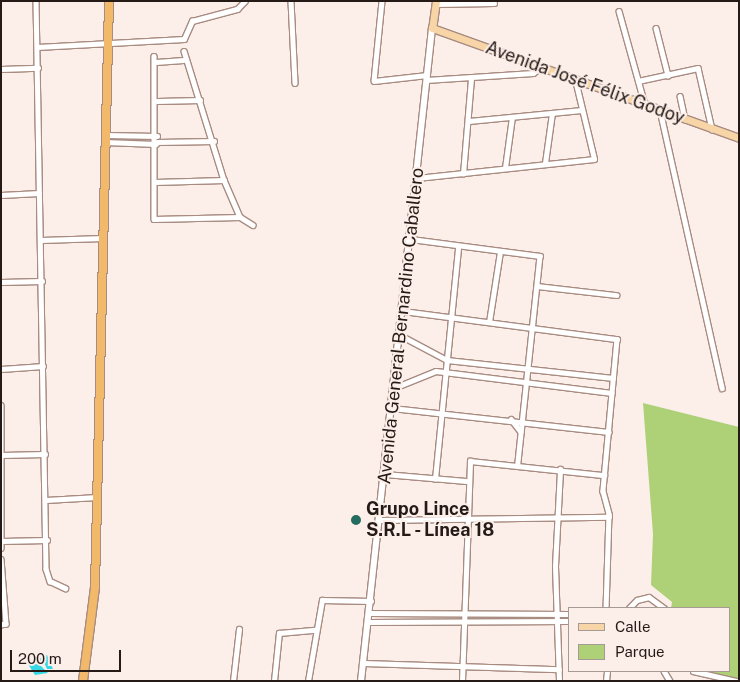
<!DOCTYPE html>
<meta charset="utf-8">
<style>
body{margin:0}
#map{position:relative;width:740px;height:682px;overflow:hidden;background:#fcefea;font-family:"Public Sans",sans-serif}
div>[style]{position:absolute}
[style*='--x']{left:calc(var(--x)*1px);top:calc(var(--y)*1px);width:calc(var(--w)*1px);rotate:calc(var(--a)*1deg)}
.green>*{inset:0;background:#aed077}
.water>*{inset:0;background:#37d8e6}
.roads{filter:drop-shadow(1px 0 #a88b81) drop-shadow(-1px 0 #a88b81) drop-shadow(0 1px #a88b81) drop-shadow(0 -1px #a88b81)}
.street>*{height:4.5px;margin:-2.25px;padding:0 2.25px;transform-origin:2.25px;border-radius:2.25px;background:#fff}
.secondary>*{height:6px;margin:-3px;padding:0 3px;transform-origin:3px;border-radius:3px;background:#fff}
.primary>*{height:7px;margin:-3.5px;padding:0 3.5px;transform-origin:3.5px;border-radius:3.5px;background:#f7d5a6}
.highway>*{height:8px;margin:-4px;padding:0 4px;transform-origin:4px;border-radius:4px;background:#f2b96a}
.dots>*{width:14px;height:14px;translate:-50% -50%;box-sizing:border-box;border:2px solid #fcefea;border-radius:50%}
span{translate:-50% -50%;white-space:nowrap;text-align:center;line-height:1.15;-webkit-text-stroke:4px #fcefea;paint-order:stroke}
.street-label{font-size:18px;color:#251a16}
.poi-label{font-size:18px;color:#251a16;font-weight:700}
.left{translate:0 -50%;text-align:left}
.frame{position:absolute;inset:0;border:2px solid #251a16;pointer-events:none}
.legend{position:absolute;left:568px;top:607px;width:162px;height:65px;box-sizing:border-box;background:#fcefea;border:1px solid #a69a95;margin:0;padding:6px 9px;list-style:none;font-size:15px;color:#251a16}
.legend li{display:flex;align-items:center;gap:10px;height:25px}
.legend b{width:25px;border:1px solid #a69a95}
.scale{position:absolute;left:10px;top:650px;width:111px;height:22px;box-sizing:border-box;border:2px solid #251a16;border-top:0;padding-left:6px;font-size:15px;line-height:18px;white-space:nowrap;color:#251a16;-webkit-text-stroke:4px #fcefea;paint-order:stroke}
</style>
<div id="map">
<div class="green">
<i style="clip-path:polygon(643px 403px,739px 427px,739px 679px,707px 671px,729px 671px,729px 608px,671px 608px,672px 602px,651px 585px,653px 534px)"></i>
</div>
<div class="water">
<i style="clip-path:polygon(47px 655px,53px 669px,47px 669px,42px 658px,39px 664px,48px 673px,35px 675px,28px 664px)"></i>
</div>
<div class="roads">
<div class="street">
<i style="--x:36;--y:1;--w:568;--a:88.99"></i>
<i style="--x:46;--y:569;--w:13;--a:72"></i>
<i style="--x:50;--y:581;--w:17;--a:25"></i>
<i style="--x:291;--y:1;--w:82;--a:87.2"></i>
<i style="--x:382;--y:1;--w:80;--a:95.7"></i>
<i style="--x:374;--y:81;--w:53;--a:-6.5"></i>
<i style="--x:436;--y:4;--w:58;--a:-1"></i>
<i style="--x:619;--y:11;--w:98;--a:74.5"></i>
<i style="--x:656;--y:28;--w:49;--a:75.7"></i>
<i style="--x:37;--y:47;--w:147;--a:-3.1"></i>
<i style="--x:184;--y:39;--w:20;--a:-66"></i>
<i style="--x:192;--y:21;--w:47;--a:-14.9"></i>
<i style="--x:237;--y:9;--w:11;--a:-45"></i>
<i style="--x:184;--y:51;--w:135;--a:72.8"></i>
<i style="--x:224;--y:180;--w:40;--a:66.6"></i>
<i style="--x:240;--y:217;--w:15;--a:32"></i>
<i style="--x:154;--y:56;--w:163;--a:90"></i>
<i style="--x:154;--y:219;--w:86;--a:-1.3"></i>
<i style="--x:156;--y:62;--w:27;--a:-4"></i>
<i style="--x:1;--y:69;--w:37;--a:-2"></i>
<i style="--x:426;--y:80;--w:107;--a:-3.7"></i>
<i style="--x:533;--y:73;--w:9;--a:-36"></i>
<i style="--x:638;--y:81;--w:61;--a:-12.2"></i>
<i style="--x:698;--y:68;--w:63;--a:77.1"></i>
<i style="--x:680;--y:96;--w:24;--a:78"></i>
<i style="--x:157;--y:101;--w:43;--a:-1.3"></i>
<i style="--x:660;--y:110;--w:285;--a:77.4"></i>
<i style="--x:469;--y:121;--w:113;--a:-5.6"></i>
<i style="--x:106;--y:135;--w:51;--a:1.1"></i>
<i style="--x:105;--y:142;--w:51;--a:2.2"></i>
<i style="--x:157;--y:142;--w:57;--a:-1"></i>
<i style="--x:545;--y:163;--w:50;--a:-82"></i>
<i style="--x:505;--y:168;--w:51;--a:-82.2"></i>
<i style="--x:463;--y:174;--w:95;--a:-85.2"></i>
<i style="--x:417;--y:178;--w:178;--a:-6.1"></i>
<i style="--x:594;--y:159;--w:81;--a:-103.5"></i>
<i style="--x:155;--y:182;--w:69;--a:-1.7"></i>
<i style="--x:1;--y:195;--w:38;--a:-3"></i>
<i style="--x:411;--y:239;--w:130;--a:7.5"></i>
<i style="--x:540;--y:256;--w:208;--a:96.1"></i>
<i style="--x:41;--y:240;--w:62;--a:-1.8"></i>
<i style="--x:1;--y:282;--w:41;--a:-1.4"></i>
<i style="--x:537;--y:286;--w:80;--a:6.5"></i>
<i style="--x:403;--y:311;--w:216;--a:7.5"></i>
<i style="--x:617;--y:339;--w:153;--a:95.3"></i>
<i style="--x:603;--y:491;--w:24;--a:75"></i>
<i style="--x:609;--y:514;--w:94;--a:91.8"></i>
<i style="--x:489;--y:322;--w:71;--a:-81.1"></i>
<i style="--x:400;--y:335;--w:53;--a:28"></i>
<i style="--x:447;--y:360;--w:167;--a:6.2"></i>
<i style="--x:1;--y:369;--w:42;--a:-4.1"></i>
<i style="--x:394;--y:388;--w:45;--a:-22"></i>
<i style="--x:436;--y:371;--w:177;--a:7.1"></i>
<i style="--x:1;--y:405;--w:143;--a:90"></i>
<i style="--x:392;--y:408;--w:218;--a:6.3"></i>
<i style="--x:511;--y:419;--w:16;--a:52"></i>
<i style="--x:1;--y:455;--w:44;--a:-1.3"></i>
<i style="--x:385;--y:474;--w:81;--a:4.9"></i>
<i style="--x:435;--y:479;--w:232;--a:-84.3"></i>
<i style="--x:46;--y:500;--w:51;--a:-3.4"></i>
<i style="--x:380;--y:520;--w:229;--a:-0.8"></i>
<i style="--x:1;--y:541;--w:46;--a:-1.2"></i>
<i style="--x:1;--y:559;--w:65;--a:85.6"></i>
<i style="--x:6;--y:624;--w:5;--a:169"></i>
<i style="--x:629;--y:608;--w:11;--a:-45"></i>
<i style="--x:637;--y:600;--w:12;--a:-14"></i>
<i style="--x:649;--y:597;--w:19;--a:36"></i>
<i style="--x:369;--y:613;--w:200;--a:0.3"></i>
<i style="--x:368;--y:622;--w:201;--a:-0.3"></i>
<i style="--x:364;--y:663;--w:195;--a:1.8"></i>
<i style="--x:664;--y:671;--w:12;--a:59"></i>
<i style="--x:693;--y:671;--w:45;--a:12.8"></i>
<i style="--x:233;--y:681;--w:52;--a:-83.4"></i>
<i style="--x:274;--y:681;--w:48;--a:-84.1"></i>
<i style="--x:279;--y:633;--w:36;--a:-5"></i>
<i style="--x:308;--y:681;--w:82;--a:-80.2"></i>
<i style="--x:322;--y:600;--w:49;--a:1.2"></i>
<i style="--x:462;--y:681;--w:220;--a:-87.9"></i>
<i style="--x:470;--y:461;--w:135;--a:6"></i>
<i style="--x:559;--y:681;--w:115;--a:-92"></i>
<i style="--x:555;--y:566;--w:97;--a:-87"></i>
<i style="--x:606;--y:681;--w:10;--a:-84"></i>
</div>
<div class="secondary">
<i style="--x:361;--y:681;--w:657;--a:-83.79"></i>
</div>
<div class="primary">
<i style="--x:436;--y:1;--w:27;--a:98"></i>
<i style="--x:432;--y:28;--w:326;--a:19.7"></i>
</div>
<div class="highway">
<i style="--x:83;--y:681;--w:95;--a:-82.7"></i>
<i style="--x:95;--y:587;--w:586;--a:-88.63"></i>
</div>
</div>
<div class="dots">
<i style="left:356px;top:520px;background:#246b60"></i>
</div>
<div class="street-label">
<span style="left:585px;top:83px;rotate:20deg">Avenida José Félix Godoy</span>
<span style="left:401px;top:326px;rotate:-84deg">Avenida General Bernardino Caballero</span>
</div>
<div class="poi-label">
<span class="left" style="left:366px;top:520px">Grupo Lince<br>S.R.L - Línea 18</span>
</div>
<div class="frame"></div>
<ul class="legend">
<li><b style="height:6px;background:#f7d5a6"></b>Calle</li>
<li><b style="height:14px;background:#aed077"></b>Parque</li>
</ul>
<div class="scale">200 m</div>
</div>
